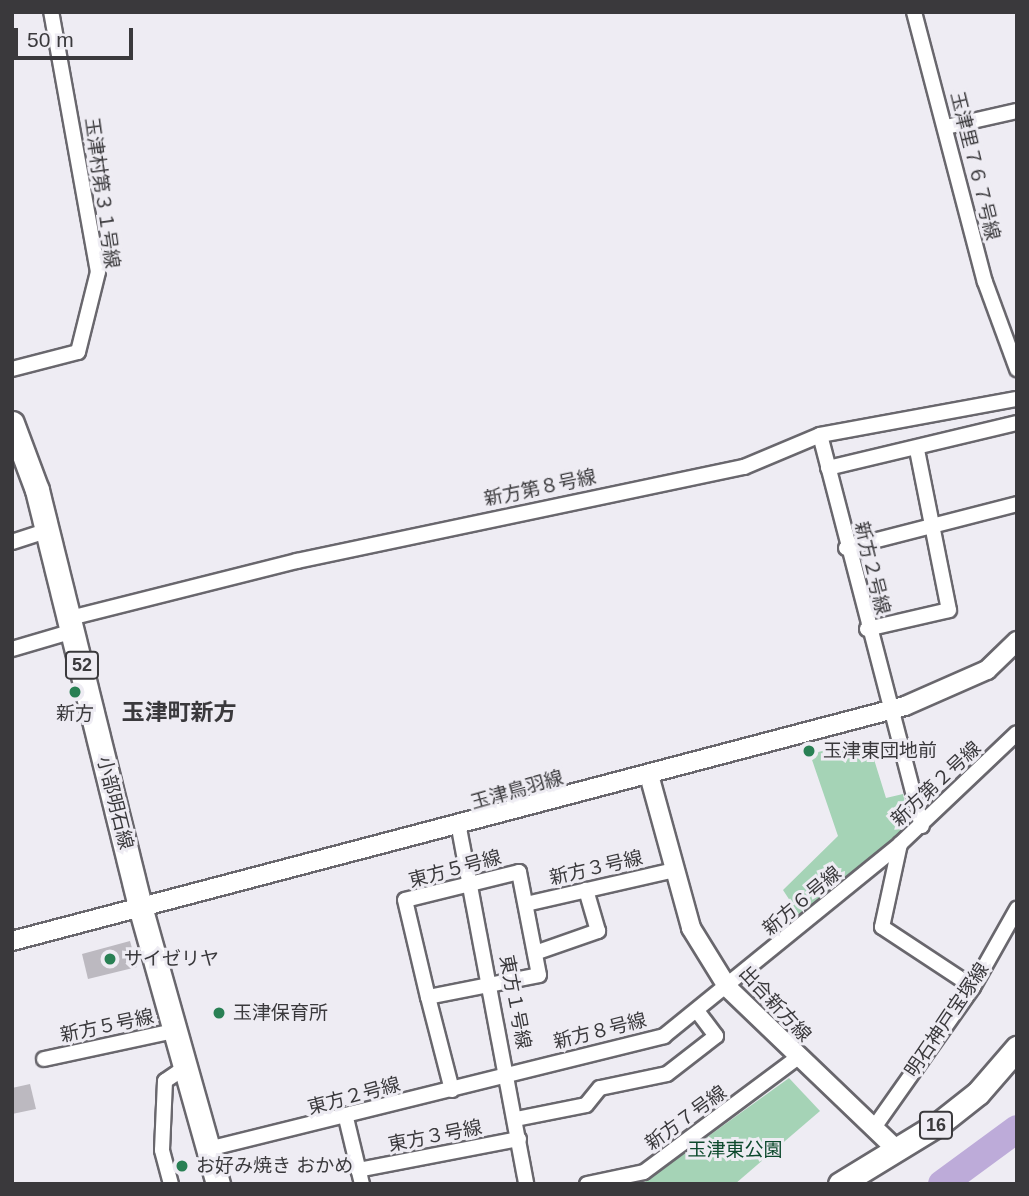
<!DOCTYPE html>
<meta charset="utf-8">
<style>
body{margin:0}
#map{position:relative;width:1029px;height:1196px;overflow:hidden;background:#eeecf3;font-family:Helvetica,"Noto Sans JP",sans-serif}
div>[style]{position:absolute}
[style*='--x']{left:calc(var(--x)*1px);top:calc(var(--y)*1px);width:calc(var(--w)*1px);rotate:calc(var(--a)*1deg)}
.green>*{inset:0;background:#a5d3b6}
.river>*{height:28px;margin:-14px;padding:0 14px;transform-origin:14px;border-radius:14px;background:#bdabd9}
.building>*{inset:0;background:#bcb9c0}
.roads{filter:drop-shadow(2px 0 #69676d) drop-shadow(-2px 0 #69676d) drop-shadow(0 2px #69676d) drop-shadow(0 -2px #69676d)}
.minor>*{height:14px;margin:-7px;padding:0 7px;transform-origin:7px;border-radius:7px;background:#fff}
.tertiary>*{height:18px;margin:-9px;padding:0 9px;transform-origin:9px;border-radius:9px;background:#fff}
.primary>*{height:23px;margin:-11.5px;padding:0 11.5px;transform-origin:11.5px;border-radius:11.5px;background:#fff}
.dots>*{width:19px;height:19px;translate:-50% -50%;box-sizing:border-box;border:4px solid #eeecf3;border-radius:50%}
span{translate:-50% -50%;white-space:nowrap;text-align:center;line-height:1.15;-webkit-text-stroke:6px #eeecf3;paint-order:stroke}
.shield-label span{padding:2px 5px;background:#eeecf3;border:2px solid;border-radius:5px;-webkit-text-stroke-width:0}
.shield-label{font-size:18px;color:#3a393c;font-weight:700}
.street-label{font-size:19px;color:#3a393c}
.poi-label{font-size:19px;color:#3a393c}
.left{translate:0 -50%;text-align:left}
.park-label{font-size:19px;color:#0d492d}
.quarter-label{font-size:23px;color:#3a393c;font-weight:700}
.frame{position:absolute;inset:0;border:14px solid #3a393c;pointer-events:none}
.scale{position:absolute;left:14px;top:28px;width:119px;height:32px;box-sizing:border-box;border:4px solid #3a393c;border-top:0;padding-left:9px;font-size:21px;line-height:24px;white-space:nowrap;color:#3a393c;-webkit-text-stroke:5px #eeecf3;paint-order:stroke}
</style>
<div id="map">
<div class="green">
<i style="clip-path:polygon(868px 740px,886px 798px,903px 794px,910px 824px,800px 916px,783px 890px,838px 836px,810px 754px)"></i>
<i style="clip-path:polygon(789px 1078px,820px 1111px,735px 1184px,642px 1184px)"></i>
</div>
<div class="river">
<i style="--x:942;--y:1184;--w:93;--a:-36.3"></i>
</div>
<div class="building">
<i style="clip-path:polygon(130px 941px,137px 967px,88px 979px,82px 954px)"></i>
<i style="clip-path:polygon(30px 1084px,36px 1109px,12px 1114px,12px 1088px)"></i>
</div>
<div class="roads">
<div class="minor">
<i style="--x:914;--y:12;--w:279;--a:75.3"></i>
<i style="--x:985;--y:282;--w:93;--a:69.8"></i>
<i style="--x:946;--y:127;--w:73;--a:-12.7"></i>
<i style="--x:12;--y:369;--w:68;--a:-14.4"></i>
<i style="--x:78;--y:352;--w:82;--a:-76"></i>
<i style="--x:98;--y:272;--w:264;--a:-100.2"></i>
<i style="--x:820;--y:435;--w:404;--a:75.4"></i>
<i style="--x:828;--y:468;--w:194;--a:-13.4"></i>
<i style="--x:12;--y:542;--w:38;--a:-18"></i>
<i style="--x:846;--y:548;--w:177;--a:-14.4"></i>
<i style="--x:70;--y:618;--w:234;--a:-14.1"></i>
<i style="--x:297;--y:561;--w:457;--a:-11.9"></i>
<i style="--x:744;--y:467;--w:82;--a:-22.8"></i>
<i style="--x:820;--y:435;--w:200;--a:-10.4"></i>
<i style="--x:867;--y:629;--w:84;--a:-13"></i>
<i style="--x:949;--y:610;--w:163;--a:-101.3"></i>
<i style="--x:12;--y:649;--w:64;--a:-16.4"></i>
<i style="--x:459;--y:828;--w:362;--a:79.3"></i>
<i style="--x:526;--y:904;--w:153;--a:-12.9"></i>
<i style="--x:535;--y:953;--w:67;--a:-19.2"></i>
<i style="--x:598;--y:931;--w:43;--a:-106.3"></i>
<i style="--x:973;--y:987;--w:109;--a:-146.6"></i>
<i style="--x:882;--y:927;--w:85;--a:-77.8"></i>
<i style="--x:900;--y:844;--w:161;--a:-43.5"></i>
<i style="--x:428;--y:997;--w:113;--a:-11.2"></i>
<i style="--x:539;--y:975;--w:105;--a:-101"></i>
<i style="--x:519;--y:872;--w:117;--a:166.2"></i>
<i style="--x:405;--y:900;--w:100;--a:76.7"></i>
<i style="--x:428;--y:997;--w:96;--a:75.5"></i>
<i style="--x:44;--y:1059;--w:137;--a:-12.2"></i>
<i style="--x:346;--y:1118;--w:68;--a:76.4"></i>
<i style="--x:516;--y:1119;--w:71;--a:-11.3"></i>
<i style="--x:586;--y:1105;--w:22;--a:-51"></i>
<i style="--x:600;--y:1088;--w:68;--a:-11.8"></i>
<i style="--x:667;--y:1074;--w:62;--a:-37.8"></i>
<i style="--x:716;--y:1036;--w:31;--a:-127"></i>
<i style="--x:873;--y:1129;--w:174;--a:-54.8"></i>
<i style="--x:973;--y:987;--w:90;--a:-60.6"></i>
<i style="--x:208;--y:1149;--w:470;--a:-13.9"></i>
<i style="--x:664;--y:1036;--w:304;--a:-39.1"></i>
<i style="--x:358;--y:1170;--w:164;--a:-10.9"></i>
<i style="--x:171;--y:1184;--w:35;--a:-105"></i>
<i style="--x:162;--y:1150;--w:69;--a:-87.5"></i>
<i style="--x:165;--y:1081;--w:27;--a:-34"></i>
<i style="--x:587;--y:1184;--w:58;--a:-11.9"></i>
<i style="--x:644;--y:1172;--w:191;--a:-36.7"></i>
</div>
<div class="tertiary">
<i style="--x:649;--y:775;--w:159;--a:74.6"></i>
<i style="--x:691;--y:928;--w:70;--a:58.3"></i>
<i style="--x:728;--y:988;--w:233;--a:43.8"></i>
<i style="--x:12;--y:941;--w:923;--a:-14.74"></i>
<i style="--x:905;--y:706;--w:90;--a:-23.7"></i>
<i style="--x:987;--y:670;--w:42;--a:-44"></i>
</div>
<div class="primary">
<i style="--x:12;--y:423;--w:72;--a:69.5"></i>
<i style="--x:37;--y:490;--w:433;--a:76.1"></i>
<i style="--x:141;--y:910;--w:285;--a:74.3"></i>
<i style="--x:840;--y:1184;--w:117;--a:-31.4"></i>
<i style="--x:940;--y:1123;--w:48;--a:-38.3"></i>
<i style="--x:978;--y:1093;--w:60;--a:-49.1"></i>
</div>
</div>
<div class="dots">
<i style="left:75px;top:692px;background:#298054"></i>
<i style="left:809px;top:751px;background:#298054"></i>
<i style="left:110px;top:959px;background:#298054"></i>
<i style="left:219px;top:1013px;background:#298054"></i>
<i style="left:182px;top:1166px;background:#298054"></i>
</div>
<div class="shield-label">
<span style="left:82px;top:665px">52</span>
<span style="left:936px;top:1125px">16</span>
</div>
<div class="street-label">
<span style="left:975px;top:166px;rotate:76deg">玉津里７６７号線</span>
<span style="left:102px;top:193px;rotate:82deg">玉津村第３１号線</span>
<span style="left:540px;top:488px;rotate:-12deg">新方第８号線</span>
<span style="left:872px;top:568px;rotate:76deg">新方２号線</span>
<span style="left:936px;top:784px;rotate:-43deg">新方第２号線</span>
<span style="left:517px;top:790px;rotate:-16deg">玉津鳥羽線</span>
<span style="left:115px;top:803px;rotate:76deg">小部明石線</span>
<span style="left:596px;top:868px;rotate:-13deg">新方３号線</span>
<span style="left:455px;top:869px;rotate:-15deg">東方５号線</span>
<span style="left:802px;top:901px;rotate:-40deg">新方６号線</span>
<span style="left:515px;top:1002px;rotate:79deg">東方１号線</span>
<span style="left:775px;top:1004px;rotate:47deg">出合新方線</span>
<span style="left:947px;top:1020px;rotate:-56deg">明石神戸宝塚線</span>
<span style="left:107px;top:1026px;rotate:-12deg">新方５号線</span>
<span style="left:600px;top:1031px;rotate:-14deg">新方８号線</span>
<span style="left:354px;top:1096px;rotate:-15deg">東方２号線</span>
<span style="left:686px;top:1118px;rotate:-36deg">新方７号線</span>
<span style="left:435px;top:1136px;rotate:-11deg">東方３号線</span>
</div>
<div class="poi-label">
<span style="left:75px;top:714px">新方</span>
<span class="left" style="left:823px;top:751px">玉津東団地前</span>
<span class="left" style="left:124px;top:959px">サイゼリヤ</span>
<span class="left" style="left:233px;top:1013px">玉津保育所</span>
<span class="left" style="left:196px;top:1166px">お好み焼き おかめ</span>
</div>
<div class="park-label">
<span style="left:735px;top:1150px">玉津東公園</span>
</div>
<div class="quarter-label">
<span style="left:179px;top:712px">玉津町新方</span>
</div>
<div class="frame"></div>
<div class="scale">50 m</div>
</div>
